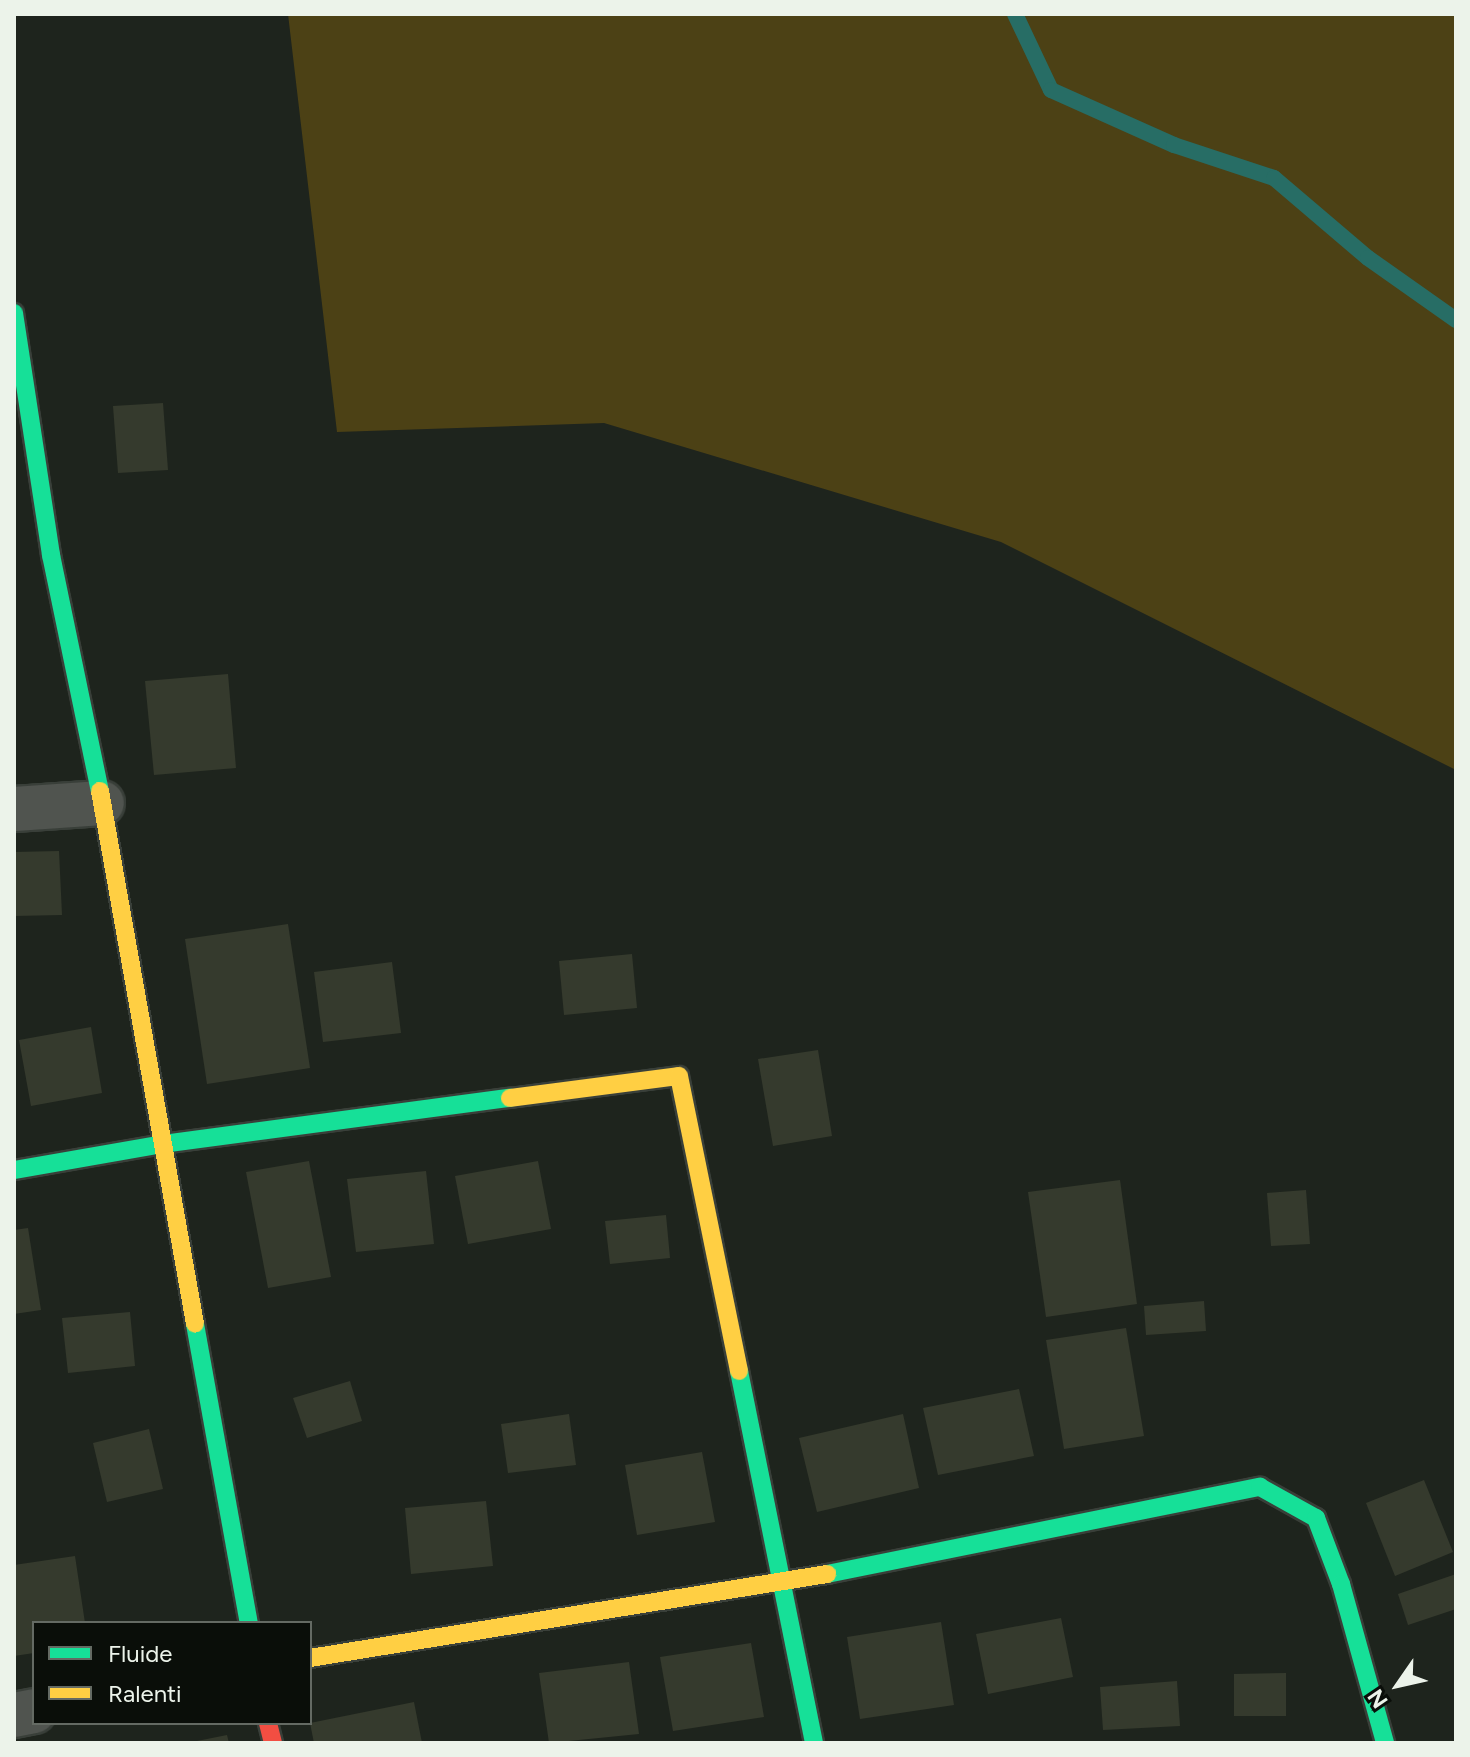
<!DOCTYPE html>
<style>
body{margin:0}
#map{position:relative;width:1470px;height:1757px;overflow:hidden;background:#1e241d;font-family:Figtree,sans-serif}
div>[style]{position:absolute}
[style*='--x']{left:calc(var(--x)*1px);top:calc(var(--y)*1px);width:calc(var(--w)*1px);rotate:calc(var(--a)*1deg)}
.green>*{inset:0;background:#4c4115}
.stream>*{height:16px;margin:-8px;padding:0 8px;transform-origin:8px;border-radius:8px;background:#276d65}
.building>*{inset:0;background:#353a2d}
.roads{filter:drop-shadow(2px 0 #393f39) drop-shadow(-2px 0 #393f39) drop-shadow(0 2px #393f39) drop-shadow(0 -2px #393f39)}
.street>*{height:44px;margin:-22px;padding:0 22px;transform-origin:22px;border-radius:22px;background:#50544f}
.fast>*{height:18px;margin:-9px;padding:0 9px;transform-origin:9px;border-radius:9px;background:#16e098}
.slow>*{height:18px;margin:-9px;padding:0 9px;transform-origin:9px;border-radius:9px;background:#ffcf43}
.jam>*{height:18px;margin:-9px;padding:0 9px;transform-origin:9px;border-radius:9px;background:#f24e42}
span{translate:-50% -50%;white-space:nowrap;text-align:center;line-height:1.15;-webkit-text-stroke:6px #0a0e09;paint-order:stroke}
.frame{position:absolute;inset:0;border:16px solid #ecf3ea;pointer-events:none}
.legend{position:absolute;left:32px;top:1621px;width:280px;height:104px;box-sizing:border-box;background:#0a0e09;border:2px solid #646a63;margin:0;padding:10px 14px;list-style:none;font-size:24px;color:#ecf3ea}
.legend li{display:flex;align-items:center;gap:16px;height:40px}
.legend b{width:40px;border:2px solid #646a63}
.north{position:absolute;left:1358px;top:1645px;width:80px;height:80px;-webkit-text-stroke:6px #0a0e09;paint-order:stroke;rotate:236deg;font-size:22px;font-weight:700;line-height:32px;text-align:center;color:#ecf3ea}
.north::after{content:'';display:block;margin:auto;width:28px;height:36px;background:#ecf3ea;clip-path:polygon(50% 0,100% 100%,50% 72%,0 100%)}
</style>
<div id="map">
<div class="green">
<i style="clip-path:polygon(288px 14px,1456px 14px,1456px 770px,1001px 542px,604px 423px,337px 432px)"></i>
</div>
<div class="stream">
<i style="--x:1015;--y:14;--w:84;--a:64.7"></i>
<i style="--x:1051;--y:90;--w:135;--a:24.1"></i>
<i style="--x:1174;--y:145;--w:105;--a:18.3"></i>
<i style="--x:1274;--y:178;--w:123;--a:40.4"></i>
<i style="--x:1368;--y:258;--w:108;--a:35.2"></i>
</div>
<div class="building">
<i style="clip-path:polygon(163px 403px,168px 470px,118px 473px,113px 406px)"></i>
<i style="clip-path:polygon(228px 674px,236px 768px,154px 775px,145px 681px)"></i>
<i style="clip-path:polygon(59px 851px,62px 915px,14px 916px,14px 852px)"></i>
<i style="clip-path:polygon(288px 924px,310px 1068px,207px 1084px,185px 939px)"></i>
<i style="clip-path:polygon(632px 954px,637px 1008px,564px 1015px,559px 961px)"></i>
<i style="clip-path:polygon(392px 962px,401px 1033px,323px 1042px,314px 972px)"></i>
<i style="clip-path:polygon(91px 1027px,102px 1093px,31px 1106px,19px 1040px)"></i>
<i style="clip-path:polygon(818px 1050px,832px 1136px,773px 1146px,758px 1059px)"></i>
<i style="clip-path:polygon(309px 1161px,331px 1277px,268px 1288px,246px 1172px)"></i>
<i style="clip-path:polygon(538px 1161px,551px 1229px,468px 1244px,455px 1176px)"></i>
<i style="clip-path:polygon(426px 1171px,434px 1244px,356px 1252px,347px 1179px)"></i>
<i style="clip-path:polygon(1120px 1180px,1137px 1304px,1046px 1317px,1028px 1192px)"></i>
<i style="clip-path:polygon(1306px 1190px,1310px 1244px,1271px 1246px,1267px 1193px)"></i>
<i style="clip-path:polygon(666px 1215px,670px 1258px,610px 1264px,605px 1221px)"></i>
<i style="clip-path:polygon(28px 1228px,41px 1310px,14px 1314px,14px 1230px)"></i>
<i style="clip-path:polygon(1204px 1301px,1206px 1331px,1146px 1335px,1144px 1306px)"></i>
<i style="clip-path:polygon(130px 1312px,135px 1366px,68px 1373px,62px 1318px)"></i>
<i style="clip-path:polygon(1126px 1328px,1144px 1436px,1064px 1449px,1046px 1340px)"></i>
<i style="clip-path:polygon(350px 1381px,362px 1421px,307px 1438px,293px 1398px)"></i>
<i style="clip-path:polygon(1019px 1389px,1034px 1456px,938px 1475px,923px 1408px)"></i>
<i style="clip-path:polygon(569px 1414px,576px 1465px,508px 1473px,501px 1424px)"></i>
<i style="clip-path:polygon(903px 1414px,919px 1488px,817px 1512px,799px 1438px)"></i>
<i style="clip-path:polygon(149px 1429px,163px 1489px,107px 1502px,93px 1443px)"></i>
<i style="clip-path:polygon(702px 1452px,715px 1522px,637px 1535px,625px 1465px)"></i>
<i style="clip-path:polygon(1424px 1480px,1453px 1552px,1395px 1576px,1366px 1503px)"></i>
<i style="clip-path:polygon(486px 1501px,493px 1566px,411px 1574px,405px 1508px)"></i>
<i style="clip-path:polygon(75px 1556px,85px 1623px,34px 1623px,34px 1653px,14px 1656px,14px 1565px)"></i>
<i style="clip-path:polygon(1456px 1574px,1456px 1609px,1408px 1625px,1398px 1594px)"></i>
<i style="clip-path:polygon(1061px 1618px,1073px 1677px,988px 1694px,976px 1634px)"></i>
<i style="clip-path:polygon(941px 1622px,954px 1705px,860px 1719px,847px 1637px)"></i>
<i style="clip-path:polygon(751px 1643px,764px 1717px,673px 1731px,660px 1657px)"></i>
<i style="clip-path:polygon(629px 1662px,639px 1734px,549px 1743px,539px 1673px)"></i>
<i style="clip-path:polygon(1286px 1673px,1286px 1716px,1234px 1716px,1234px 1674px)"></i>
<i style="clip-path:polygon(1177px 1681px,1180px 1726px,1103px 1730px,1100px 1687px)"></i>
<i style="clip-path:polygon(414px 1702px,422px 1743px,314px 1743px,310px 1723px)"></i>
<i style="clip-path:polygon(227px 1735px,229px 1743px,192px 1743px,192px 1742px)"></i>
</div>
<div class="roads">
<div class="street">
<i style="--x:14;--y:809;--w:88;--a:-3.9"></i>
<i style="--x:14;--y:1715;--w:20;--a:-11"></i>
</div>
<div class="fast">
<i style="--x:14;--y:313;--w:245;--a:81.3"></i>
<i style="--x:51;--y:555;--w:241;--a:78.3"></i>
<i style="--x:14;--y:1170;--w:151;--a:-9.9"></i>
<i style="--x:163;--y:1144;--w:350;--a:-7.6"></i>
<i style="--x:195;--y:1324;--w:304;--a:79.8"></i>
<i style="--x:739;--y:1371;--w:379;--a:78.6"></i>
<i style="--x:827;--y:1574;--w:442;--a:-11.4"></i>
<i style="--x:1260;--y:1487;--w:64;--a:29"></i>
<i style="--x:1316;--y:1518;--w:71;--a:69.3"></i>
<i style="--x:1341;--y:1584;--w:165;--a:74.5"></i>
</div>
<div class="slow">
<i style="--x:100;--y:791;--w:541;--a:79.89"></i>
<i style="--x:510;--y:1098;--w:170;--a:-7.4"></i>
<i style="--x:679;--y:1076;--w:301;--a:78.5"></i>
<i style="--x:310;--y:1658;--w:524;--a:-9.23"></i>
</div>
<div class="jam">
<i style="--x:268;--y:1723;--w:21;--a:76"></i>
</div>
</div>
<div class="frame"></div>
<ul class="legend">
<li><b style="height:10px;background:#16e098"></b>Fluide</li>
<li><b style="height:10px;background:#ffcf43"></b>Ralenti</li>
</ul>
<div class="north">N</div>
</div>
